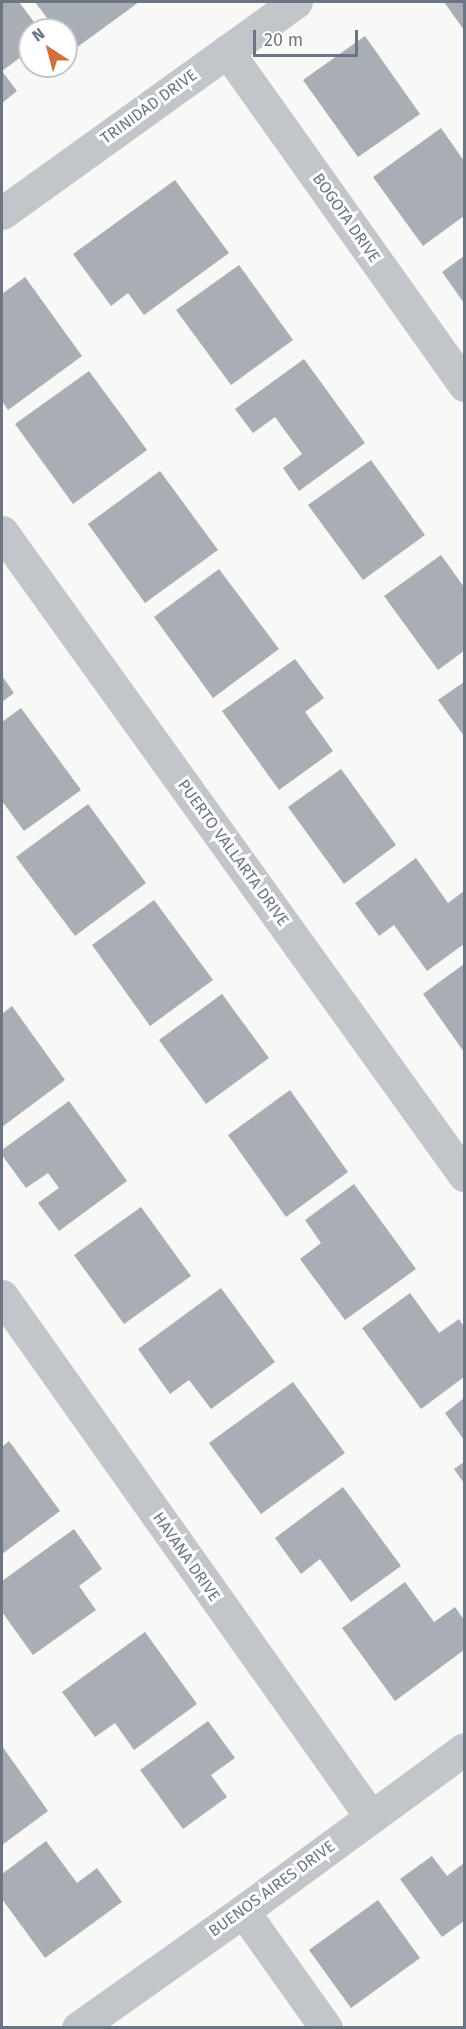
<!DOCTYPE html>
<style>
body{margin:0}
#map{position:relative;width:466px;height:2029px;overflow:hidden;background:#f8f8f6;font-family:"Fira Sans",sans-serif}
div>[style]{position:absolute}
[style*='--x']{left:calc(var(--x)*1px);top:calc(var(--y)*1px);width:calc(var(--w)*1px);rotate:calc(var(--a)*1deg)}
.building>*{inset:0;background:#a8aeb4}
.minor>*{height:33px;margin:-16.5px;padding:0 16.5px;transform-origin:16.5px;border-radius:16.5px;background:#c2c5c9}
span{translate:-50% -50%;white-space:nowrap;text-align:center;line-height:1.15;-webkit-text-stroke:6px #fff;paint-order:stroke}
.street-label{font-size:16px;color:#6a7684}
.frame{position:absolute;inset:0;border:3px solid #6a7684;pointer-events:none}
.north{position:absolute;left:18px;top:18px;width:60px;height:60px;box-sizing:border-box;background:#fff;border:2px solid #c3c8ce;border-radius:50%;rotate:324deg;font-size:16px;font-weight:700;line-height:24px;text-align:center;color:#6a7684}
.north::after{content:'';display:block;margin:auto;width:21px;height:27px;background:#d36f3b;clip-path:polygon(50% 0,100% 100%,50% 72%,0 100%)}
.scale{position:absolute;left:253px;top:30px;width:105px;height:27px;box-sizing:border-box;border:3px solid #6a7684;border-top:0;padding-left:8px;font-size:18px;line-height:21px;white-space:nowrap;color:#6a7684;-webkit-text-stroke:4px #fff;paint-order:stroke}
</style>
<div id="map">
<div class="building">
<i style="clip-path:polygon(2px 2px,19px 2px,40px 30px,30px 30px,30px 50px,2px 71px,17px 91px,2px 103px)"></i>
<i style="clip-path:polygon(35px 2px,139px 2px,72px 51px,66px 43px,66px 30px,56px 30px)"></i>
<i style="clip-path:polygon(444px 2px,464px 2px,464px 30px)"></i>
<i style="clip-path:polygon(365px 36px,420px 114px,358px 157px,303px 80px)"></i>
<i style="clip-path:polygon(441px 128px,464px 161px,464px 216px,423px 246px,373px 177px)"></i>
<i style="clip-path:polygon(175px 180px,229px 253px,144px 315px,128px 293px,111px 306px,73px 254px)"></i>
<i style="clip-path:polygon(464px 256px,464px 303px,442px 272px)"></i>
<i style="clip-path:polygon(239px 265px,293px 340px,231px 385px,176px 310px)"></i>
<i style="clip-path:polygon(25px 277px,82px 356px,8px 410px,2px 401px,2px 294px)"></i>
<i style="clip-path:polygon(304px 359px,365px 443px,299px 491px,283px 468px,302px 454px,275px 417px,253px 433px,235px 409px)"></i>
<i style="clip-path:polygon(89px 371px,147px 450px,73px 504px,15px 424px)"></i>
<i style="clip-path:polygon(371px 460px,425px 535px,363px 580px,308px 505px)"></i>
<i style="clip-path:polygon(160px 471px,218px 550px,145px 603px,88px 524px)"></i>
<i style="clip-path:polygon(441px 555px,464px 587px,464px 651px,438px 670px,384px 596px)"></i>
<i style="clip-path:polygon(219px 569px,279px 649px,213px 698px,154px 617px)"></i>
<i style="clip-path:polygon(295px 659px,324px 698px,305px 712px,333px 751px,279px 790px,222px 711px)"></i>
<i style="clip-path:polygon(2px 676px,14px 693px,2px 702px)"></i>
<i style="clip-path:polygon(464px 682px,464px 736px,438px 700px)"></i>
<i style="clip-path:polygon(21px 708px,81px 790px,24px 831px,2px 801px,2px 722px)"></i>
<i style="clip-path:polygon(341px 769px,396px 845px,344px 884px,288px 807px)"></i>
<i style="clip-path:polygon(88px 804px,146px 883px,75px 936px,16px 857px)"></i>
<i style="clip-path:polygon(416px 858px,448px 903px,464px 891px,464px 944px,427px 971px,394px 925px,379px 936px,355px 903px)"></i>
<i style="clip-path:polygon(154px 900px,213px 980px,150px 1026px,92px 945px)"></i>
<i style="clip-path:polygon(464px 964px,464px 1052px,423px 994px)"></i>
<i style="clip-path:polygon(222px 994px,269px 1058px,206px 1104px,159px 1040px)"></i>
<i style="clip-path:polygon(12px 1006px,65px 1080px,2px 1127px,2px 1014px)"></i>
<i style="clip-path:polygon(290px 1090px,348px 1172px,286px 1217px,228px 1135px)"></i>
<i style="clip-path:polygon(69px 1101px,127px 1181px,59px 1231px,38px 1203px,59px 1188px,48px 1173px,26px 1188px,2px 1155px,2px 1150px)"></i>
<i style="clip-path:polygon(354px 1184px,416px 1269px,345px 1320px,300px 1259px,321px 1243px,305px 1220px)"></i>
<i style="clip-path:polygon(141px 1207px,191px 1276px,124px 1324px,74px 1255px)"></i>
<i style="clip-path:polygon(221px 1288px,275px 1362px,211px 1409px,189px 1380px,170px 1394px,138px 1349px)"></i>
<i style="clip-path:polygon(410px 1293px,439px 1333px,459px 1319px,464px 1327px,464px 1377px,421px 1409px,362px 1328px)"></i>
<i style="clip-path:polygon(293px 1382px,345px 1453px,261px 1514px,209px 1443px)"></i>
<i style="clip-path:polygon(464px 1398px,464px 1440px,445px 1413px)"></i>
<i style="clip-path:polygon(9px 1441px,60px 1511px,2px 1554px,2px 1447px)"></i>
<i style="clip-path:polygon(464px 1462px,464px 1483px,454px 1469px)"></i>
<i style="clip-path:polygon(343px 1487px,401px 1566px,351px 1602px,320px 1559px,301px 1574px,275px 1538px)"></i>
<i style="clip-path:polygon(74px 1529px,102px 1569px,79px 1586px,96px 1610px,33px 1655px,2px 1612px,2px 1581px)"></i>
<i style="clip-path:polygon(405px 1582px,434px 1622px,455px 1607px,464px 1620px,464px 1650px,395px 1701px,342px 1628px)"></i>
<i style="clip-path:polygon(145px 1632px,197px 1704px,134px 1750px,115px 1723px,95px 1737px,62px 1692px)"></i>
<i style="clip-path:polygon(208px 1721px,235px 1758px,211px 1775px,227px 1797px,183px 1829px,140px 1770px)"></i>
<i style="clip-path:polygon(2px 1746px,48px 1811px,2px 1845px)"></i>
<i style="clip-path:polygon(46px 1841px,77px 1883px,97px 1868px,122px 1902px,45px 1958px,2px 1899px,2px 1874px)"></i>
<i style="clip-path:polygon(432px 1856px,447px 1876px,464px 1863px,464px 1921px,442px 1937px,400px 1879px)"></i>
<i style="clip-path:polygon(378px 1900px,420px 1958px,351px 2008px,309px 1950px)"></i>
</div>
<div class="minor">
<i style="--x:227;--y:51;--w:410;--a:54.6"></i>
<i style="--x:2;--y:213;--w:362;--a:-35.7"></i>
<i style="--x:2;--y:532;--w:792;--a:54.3"></i>
<i style="--x:2;--y:1296;--w:638;--a:54.69"></i>
<i style="--x:243;--y:1911;--w:143;--a:54.6"></i>
<i style="--x:78;--y:2028;--w:202;--a:-35.3"></i>
<i style="--x:243;--y:1911;--w:274;--a:-36.2"></i>
</div>
<div class="street-label">
<span style="left:149px;top:107px;rotate:-36deg">TRINIDAD DRIVE</span>
<span style="left:346px;top:218px;rotate:55deg">BOGOTA DRIVE</span>
<span style="left:233px;top:853px;rotate:54deg">PUERTO VALLARTA DRIVE</span>
<span style="left:186px;top:1557px;rotate:55deg">HAVANA DRIVE</span>
<span style="left:272px;top:1889px;rotate:-36deg">BUENOS AIRES DRIVE</span>
</div>
<div class="frame"></div>
<div class="north">N</div>
<div class="scale">20 m</div>
</div>
